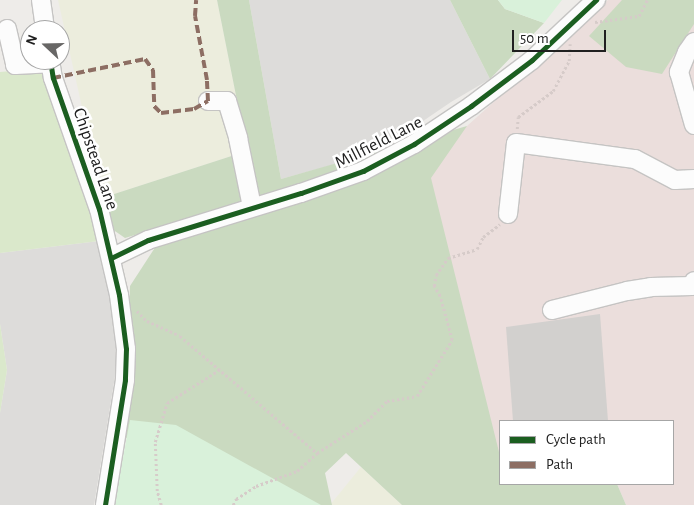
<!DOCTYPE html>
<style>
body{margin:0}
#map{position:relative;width:694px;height:505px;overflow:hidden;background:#eeece9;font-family:"Alegreya Sans",sans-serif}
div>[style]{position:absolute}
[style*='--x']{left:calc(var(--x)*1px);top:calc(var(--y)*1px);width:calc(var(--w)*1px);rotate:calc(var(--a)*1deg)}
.residential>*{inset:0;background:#dddcda}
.commercial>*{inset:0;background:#ebdedc}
.farmland>*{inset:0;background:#eceddd}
.grass>*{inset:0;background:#dae8cb}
.forest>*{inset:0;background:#cadac0}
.park>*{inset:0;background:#d9f1da}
.building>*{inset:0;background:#d2d0ce}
.path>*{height:2.5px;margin-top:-1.25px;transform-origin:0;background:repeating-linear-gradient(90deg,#d6cbc9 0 2.5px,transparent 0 5px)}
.roads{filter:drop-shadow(1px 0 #c5c4c3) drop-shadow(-1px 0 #c5c4c3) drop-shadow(0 1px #c5c4c3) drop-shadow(0 -1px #c5c4c3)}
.minor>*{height:18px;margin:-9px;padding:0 9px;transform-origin:9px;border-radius:9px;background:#fcfcfc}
.quiet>*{height:4px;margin-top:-2px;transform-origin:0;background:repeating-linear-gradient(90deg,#8d6e63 0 8px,transparent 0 12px)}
.cycleway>*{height:5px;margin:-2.5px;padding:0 2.5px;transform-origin:2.5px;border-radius:2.5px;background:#1b5e20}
span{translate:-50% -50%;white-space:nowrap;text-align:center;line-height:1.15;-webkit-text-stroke:5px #fff;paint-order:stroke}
.street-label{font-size:18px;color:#202020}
.legend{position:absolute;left:499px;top:420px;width:175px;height:65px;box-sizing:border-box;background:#fff;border:1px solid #a6a6a6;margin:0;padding:6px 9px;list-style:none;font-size:15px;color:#202020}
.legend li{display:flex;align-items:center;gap:10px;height:25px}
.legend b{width:25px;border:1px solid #a6a6a6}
.north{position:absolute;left:20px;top:20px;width:50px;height:50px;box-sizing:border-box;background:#fff;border:1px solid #a6a6a6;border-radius:50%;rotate:291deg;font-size:14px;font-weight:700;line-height:20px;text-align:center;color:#202020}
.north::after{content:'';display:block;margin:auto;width:18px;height:22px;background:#686766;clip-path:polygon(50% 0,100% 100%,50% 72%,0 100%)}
.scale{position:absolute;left:512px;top:30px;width:94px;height:22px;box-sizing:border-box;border:2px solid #202020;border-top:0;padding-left:6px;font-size:15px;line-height:18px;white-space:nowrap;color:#202020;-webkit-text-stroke:4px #fff;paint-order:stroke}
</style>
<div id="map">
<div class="residential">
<i style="clip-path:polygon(249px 0,450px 0,490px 79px,451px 102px,376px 153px,281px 179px)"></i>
<i style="clip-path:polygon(99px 241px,111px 289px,117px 333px,117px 364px,94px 505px,0 505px,0 413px,7px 370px,0 324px,0 253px)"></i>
</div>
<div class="commercial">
<i style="clip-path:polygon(608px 0,694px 0,694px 505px,626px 505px,617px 484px,673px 484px,673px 421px,500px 421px,500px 460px,405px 164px,467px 126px)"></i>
</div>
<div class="farmland">
<i style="clip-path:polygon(58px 0,217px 0,247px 151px,108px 196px,86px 125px)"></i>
<i style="clip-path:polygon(361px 467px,402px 505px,330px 505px)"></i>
</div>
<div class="grass">
<i style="clip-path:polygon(44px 68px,99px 241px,0 253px,0 72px)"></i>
<i style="clip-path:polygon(0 324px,7px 370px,0 413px)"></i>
</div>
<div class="forest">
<i style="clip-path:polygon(217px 0,249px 0,281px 179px,467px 126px,431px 178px,500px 456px,500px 484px,617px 484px,626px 505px,402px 505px,346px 453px,325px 473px,332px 505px,167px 505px,164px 440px,123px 438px,135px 369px,129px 313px,130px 286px,156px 246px,204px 214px,125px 238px,112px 229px,106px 213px,108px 196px,247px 151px)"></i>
<i style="clip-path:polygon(450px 0,498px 0,505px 9px,544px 23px,490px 79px)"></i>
<i style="clip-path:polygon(622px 0,694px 0,694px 24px,662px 74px,626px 67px,589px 36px)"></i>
</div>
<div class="park">
<i style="clip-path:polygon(498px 0,562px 0,544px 23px,505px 9px)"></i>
<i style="clip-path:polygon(130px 420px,176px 425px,321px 505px,114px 505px)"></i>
</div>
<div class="building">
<i style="clip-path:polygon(600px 314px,608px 421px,513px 421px,506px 327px)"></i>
</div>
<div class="path">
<i style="--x:595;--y:22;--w:44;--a:-7.8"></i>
<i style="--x:639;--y:16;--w:18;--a:-63"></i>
<i style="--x:517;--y:129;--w:12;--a:-85"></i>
<i style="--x:518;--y:117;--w:44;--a:-36.6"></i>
<i style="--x:553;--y:91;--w:34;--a:-62"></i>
<i style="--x:569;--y:61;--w:17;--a:-87"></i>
<i style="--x:137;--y:311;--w:14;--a:45"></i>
<i style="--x:147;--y:321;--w:36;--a:24"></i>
<i style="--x:180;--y:336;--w:180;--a:40.5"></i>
<i style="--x:317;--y:453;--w:59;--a:-32.6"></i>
<i style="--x:367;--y:421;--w:28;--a:-45"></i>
<i style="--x:387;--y:401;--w:30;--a:-9"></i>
<i style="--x:417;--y:396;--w:66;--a:-58"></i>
<i style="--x:452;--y:340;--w:46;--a:-105.3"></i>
<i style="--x:440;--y:296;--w:12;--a:-121"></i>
<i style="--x:434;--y:286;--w:11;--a:-80"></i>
<i style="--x:436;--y:275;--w:21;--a:-55"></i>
<i style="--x:448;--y:258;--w:30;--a:-17"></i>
<i style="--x:477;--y:249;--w:13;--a:-63"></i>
<i style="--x:483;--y:237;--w:21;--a:-37"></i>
<i style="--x:161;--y:505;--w:15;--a:-106"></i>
<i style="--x:157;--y:491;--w:49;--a:-92.3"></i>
<i style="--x:155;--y:442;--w:41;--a:-72.9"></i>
<i style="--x:167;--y:403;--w:62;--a:-32.4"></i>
<i style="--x:233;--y:505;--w:7;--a:-63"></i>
<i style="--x:236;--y:499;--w:24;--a:-33"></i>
<i style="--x:256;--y:486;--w:44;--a:-20.1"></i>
<i style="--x:297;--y:471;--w:27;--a:-42"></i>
</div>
<div class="roads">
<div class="minor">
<i style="--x:41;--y:0;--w:30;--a:82"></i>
<i style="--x:7;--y:29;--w:37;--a:77"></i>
<i style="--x:15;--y:65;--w:35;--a:-3"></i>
<i style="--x:694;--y:42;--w:12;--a:125"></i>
<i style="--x:687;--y:52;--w:22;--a:112"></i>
<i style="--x:679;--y:72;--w:55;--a:74.2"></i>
<i style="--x:50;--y:60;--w:18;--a:81"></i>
<i style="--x:53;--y:78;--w:139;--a:70.7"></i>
<i style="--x:99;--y:209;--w:88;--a:76.9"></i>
<i style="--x:119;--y:295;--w:54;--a:82.6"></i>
<i style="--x:126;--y:349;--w:31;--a:92"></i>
<i style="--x:125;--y:380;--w:127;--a:99.1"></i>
<i style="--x:208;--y:101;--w:19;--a:0"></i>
<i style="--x:227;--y:101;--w:39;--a:73"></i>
<i style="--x:238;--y:138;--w:70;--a:78.5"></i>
<i style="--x:508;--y:214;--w:71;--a:-83.6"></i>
<i style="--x:516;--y:143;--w:120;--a:7.7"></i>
<i style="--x:635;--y:159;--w:45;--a:27.7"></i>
<i style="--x:675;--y:180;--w:19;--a:-3"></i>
<i style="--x:111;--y:258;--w:41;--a:-25.9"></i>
<i style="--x:148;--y:240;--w:160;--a:-17.1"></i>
<i style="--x:301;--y:193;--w:66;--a:-19.5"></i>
<i style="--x:363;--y:171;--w:58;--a:-27.9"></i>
<i style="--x:414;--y:144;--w:69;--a:-33.7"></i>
<i style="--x:471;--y:106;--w:76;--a:-37"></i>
<i style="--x:532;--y:60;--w:88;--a:-43.2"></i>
<i style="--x:552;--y:310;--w:77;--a:-14.2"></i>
<i style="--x:627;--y:291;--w:24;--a:-9"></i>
<i style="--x:651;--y:287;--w:41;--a:-1.4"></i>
<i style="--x:692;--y:286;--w:5;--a:-68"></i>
</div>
</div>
<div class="quiet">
<i style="--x:53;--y:78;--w:94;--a:-11.7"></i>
<i style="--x:145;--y:59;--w:14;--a:54"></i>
<i style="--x:153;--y:70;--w:36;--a:88"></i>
<i style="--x:154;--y:106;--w:10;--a:45"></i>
<i style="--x:161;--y:113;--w:33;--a:-7"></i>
<i style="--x:194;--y:109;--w:16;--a:-30"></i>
<i style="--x:208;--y:101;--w:21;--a:-93"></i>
<i style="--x:207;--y:80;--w:65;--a:-100.6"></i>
<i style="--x:195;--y:16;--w:16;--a:-86"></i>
</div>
<div class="cycleway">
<i style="--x:50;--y:60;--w:18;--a:81"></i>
<i style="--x:53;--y:78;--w:139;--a:70.7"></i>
<i style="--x:99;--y:209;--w:88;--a:76.9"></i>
<i style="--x:119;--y:295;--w:54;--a:82.6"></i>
<i style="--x:126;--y:349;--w:31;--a:92"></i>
<i style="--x:125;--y:380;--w:127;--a:99.1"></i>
<i style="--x:111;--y:258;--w:41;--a:-25.9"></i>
<i style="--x:148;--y:240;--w:160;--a:-17.1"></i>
<i style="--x:301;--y:193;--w:66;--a:-19.5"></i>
<i style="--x:363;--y:171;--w:58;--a:-27.9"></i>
<i style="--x:414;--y:144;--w:69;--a:-33.7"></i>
<i style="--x:471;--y:106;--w:76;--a:-37"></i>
<i style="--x:532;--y:60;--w:88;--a:-43.2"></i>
</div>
<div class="street-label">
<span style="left:379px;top:143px;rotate:-27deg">Millfield Lane</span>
<span style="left:95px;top:159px;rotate:71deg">Chipstead Lane</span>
</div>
<ul class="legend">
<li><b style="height:6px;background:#1b5e20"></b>Cycle path</li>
<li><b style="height:6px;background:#8d6e63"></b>Path</li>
</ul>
<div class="north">N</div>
<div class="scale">50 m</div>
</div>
